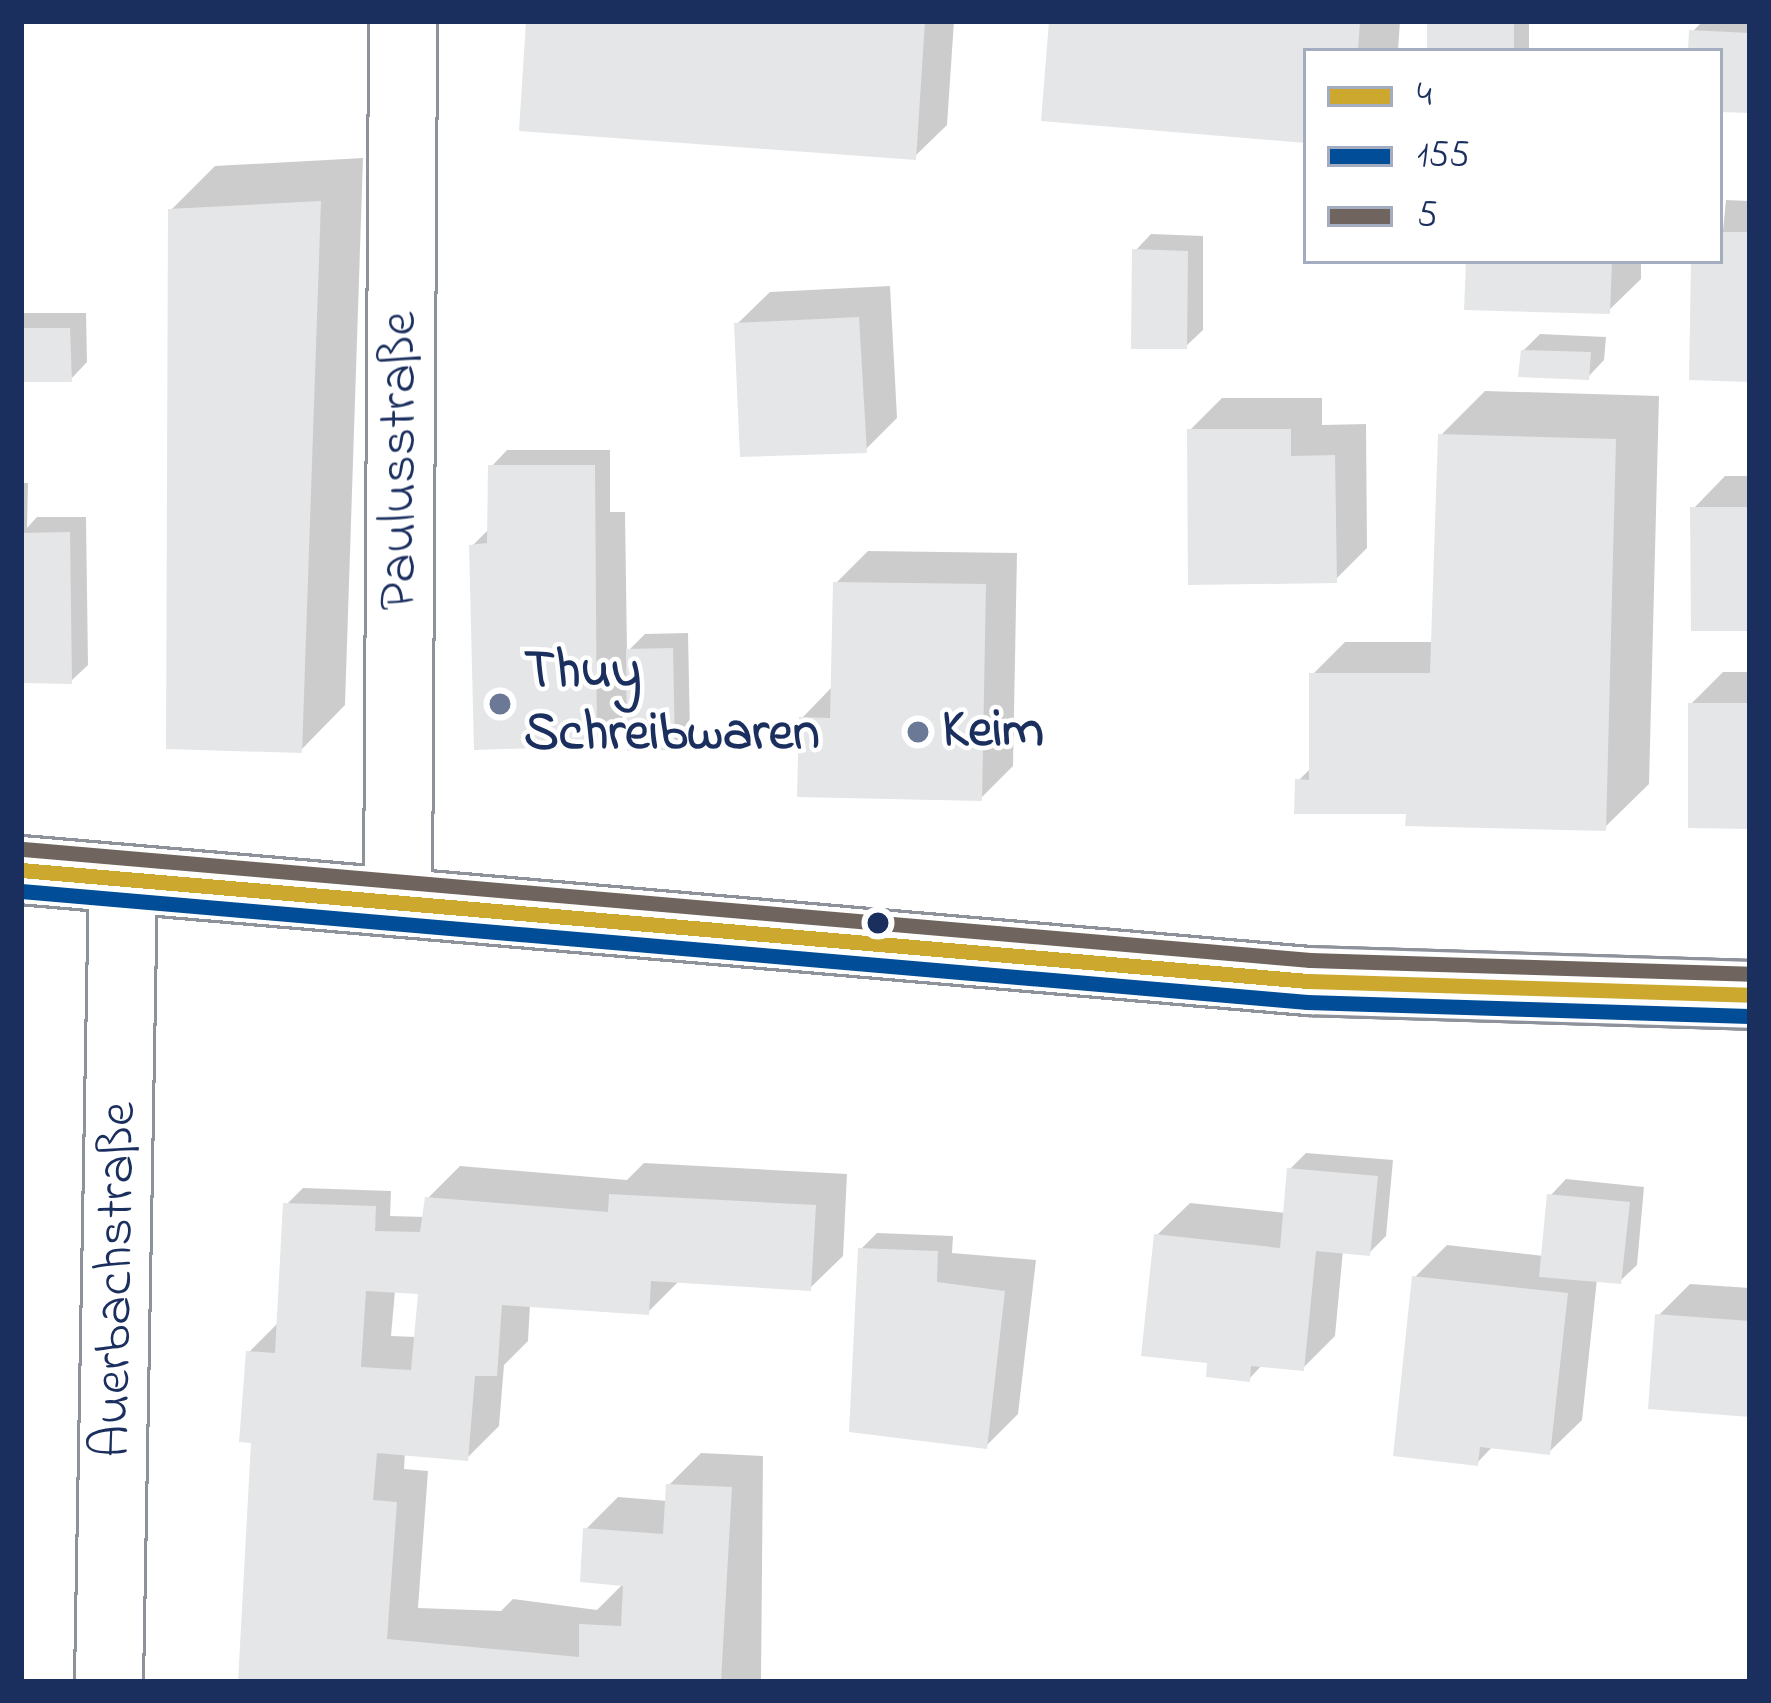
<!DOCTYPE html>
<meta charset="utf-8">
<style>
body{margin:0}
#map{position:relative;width:1771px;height:1703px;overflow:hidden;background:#fff;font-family:"Indie Flower",sans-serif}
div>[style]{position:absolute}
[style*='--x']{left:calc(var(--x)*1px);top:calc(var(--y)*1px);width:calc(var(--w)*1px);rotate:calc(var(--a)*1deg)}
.shadow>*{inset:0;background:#0003}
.building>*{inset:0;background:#e5e6e8}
.roads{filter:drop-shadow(3px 0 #8e929a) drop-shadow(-3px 0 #8e929a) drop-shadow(0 3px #8e929a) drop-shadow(0 -3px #8e929a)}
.minor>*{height:66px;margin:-33px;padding:0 33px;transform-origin:33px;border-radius:33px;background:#fff}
.secondary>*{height:66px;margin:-33px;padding:0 33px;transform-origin:33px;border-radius:33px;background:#fff}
.bus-1>*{height:15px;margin:-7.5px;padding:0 7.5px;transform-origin:7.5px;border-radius:7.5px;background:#cda82f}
.bus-2>*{height:15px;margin:-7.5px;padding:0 7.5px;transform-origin:7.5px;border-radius:7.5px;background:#014d97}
.bus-3>*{height:15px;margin:-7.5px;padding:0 7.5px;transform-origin:7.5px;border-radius:7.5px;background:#6f655e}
.dots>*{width:33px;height:33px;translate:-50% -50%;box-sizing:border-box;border:6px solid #fff;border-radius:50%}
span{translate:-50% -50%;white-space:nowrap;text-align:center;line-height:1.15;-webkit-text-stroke:9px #fff;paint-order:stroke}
.street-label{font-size:54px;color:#1b2f5e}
.poi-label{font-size:54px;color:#1b2f5e;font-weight:700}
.left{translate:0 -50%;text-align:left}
.frame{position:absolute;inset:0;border:24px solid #1b2f5e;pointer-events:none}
.legend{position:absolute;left:1303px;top:48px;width:420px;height:216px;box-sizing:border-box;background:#fff;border:3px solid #a4acbf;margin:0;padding:15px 21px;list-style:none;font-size:36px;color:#1b2f5e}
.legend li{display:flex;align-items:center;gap:24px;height:60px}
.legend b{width:60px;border:3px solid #a4acbf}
</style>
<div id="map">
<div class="shadow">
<i style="clip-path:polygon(529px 21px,954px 21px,947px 125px,914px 157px)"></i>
<i style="clip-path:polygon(1052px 21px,1400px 21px,1398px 51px,1306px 51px,1306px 140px,1044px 119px)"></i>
<i style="clip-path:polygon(1430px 21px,1529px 21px,1529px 51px,1430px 51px)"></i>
<i style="clip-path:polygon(1703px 21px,1750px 21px,1750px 110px,1720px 109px,1720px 51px,1691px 51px,1692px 32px)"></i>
<i style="clip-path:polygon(363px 158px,345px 705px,301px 750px,171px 210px,215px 166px)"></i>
<i style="clip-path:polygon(1726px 200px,1750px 201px,1750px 379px,1694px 261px,1720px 261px)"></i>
<i style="clip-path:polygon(1151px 234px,1203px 236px,1203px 330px,1186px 346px,1135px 251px)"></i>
<i style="clip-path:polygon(1469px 261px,1641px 261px,1641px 279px,1608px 311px)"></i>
<i style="clip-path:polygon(890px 286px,897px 418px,865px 450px,737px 324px,770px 292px)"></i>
<i style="clip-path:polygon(21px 313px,86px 313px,87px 362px,71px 379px,21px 379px)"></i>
<i style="clip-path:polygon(1540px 334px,1606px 337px,1604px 360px,1588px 377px,1523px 351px)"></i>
<i style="clip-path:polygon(1485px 391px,1659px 396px,1649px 784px,1604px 828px,1409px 811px,1298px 781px,1312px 767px,1312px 675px,1345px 642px,1436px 642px,1441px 435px)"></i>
<i style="clip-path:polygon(1222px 398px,1322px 398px,1322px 425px,1366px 424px,1367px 548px,1335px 580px,1190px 430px)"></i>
<i style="clip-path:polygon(507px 450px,610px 450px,610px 512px,625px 512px,627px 652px,645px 634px,688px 633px,690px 731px,674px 747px,630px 710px,596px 743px,472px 546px,490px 528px,491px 467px)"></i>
<i style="clip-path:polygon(1725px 476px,1750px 476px,1750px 628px,1693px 509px)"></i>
<i style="clip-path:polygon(21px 483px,28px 483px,27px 528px,37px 517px,86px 517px,88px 665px,71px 681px,21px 680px)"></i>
<i style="clip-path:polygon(868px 551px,1017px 553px,1013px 766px,981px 798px,802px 718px,833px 686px,836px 583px)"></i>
<i style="clip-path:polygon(1723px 672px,1750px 672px,1750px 826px,1691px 704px)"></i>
<i style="clip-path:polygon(1306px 1153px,1393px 1160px,1386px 1236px,1369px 1253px,1343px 1250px,1335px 1336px,1303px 1368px,1263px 1364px,1249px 1379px,1210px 1360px,1157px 1235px,1190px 1203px,1286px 1213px,1290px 1169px)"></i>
<i style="clip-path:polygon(evenodd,644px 1163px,847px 1174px,843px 1256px,810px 1288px,680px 1280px,648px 1312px,530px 1304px,528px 1341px,504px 1365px,499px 1426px,467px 1458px,405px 1452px,404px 1469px,428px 1471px,418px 1608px,501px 1611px,513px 1599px,597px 1610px,625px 1582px,586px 1529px,618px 1497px,668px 1501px,669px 1485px,701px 1453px,763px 1456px,761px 1682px,242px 1682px,254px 1440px,249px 1352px,281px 1320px,286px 1205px,303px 1188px,391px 1191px,390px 1216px,426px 1217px,428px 1198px,460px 1166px,627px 1180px,644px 1163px,395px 1291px,420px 1292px,417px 1337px,391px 1336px,395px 1291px)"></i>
<i style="clip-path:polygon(1566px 1179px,1644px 1187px,1637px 1265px,1620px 1281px,1597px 1279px,1582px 1420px,1549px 1452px,1494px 1445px,1477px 1463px,1415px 1277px,1447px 1245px,1544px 1256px,1550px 1196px)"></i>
<i style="clip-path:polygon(877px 1233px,953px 1236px,952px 1253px,1036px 1260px,1018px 1414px,986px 1446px,861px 1249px)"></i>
<i style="clip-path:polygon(1690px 1284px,1750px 1288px,1750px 1414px,1658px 1316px)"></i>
</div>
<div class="building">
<i style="clip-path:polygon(526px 21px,925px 21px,916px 160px,519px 131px)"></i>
<i style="clip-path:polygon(1049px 21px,1360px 21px,1358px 51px,1306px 51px,1306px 143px,1041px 121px)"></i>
<i style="clip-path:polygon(1427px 21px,1514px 21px,1514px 51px,1427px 51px)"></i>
<i style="clip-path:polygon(1689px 30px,1750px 33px,1750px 113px,1720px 112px,1720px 51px,1688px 51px)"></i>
<i style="clip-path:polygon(321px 201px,302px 753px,166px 749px,168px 209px)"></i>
<i style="clip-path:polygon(1720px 232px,1750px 232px,1750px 382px,1689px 380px,1691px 261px,1720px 261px)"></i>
<i style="clip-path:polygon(1132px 249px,1188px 251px,1187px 349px,1131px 349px)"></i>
<i style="clip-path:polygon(1466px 261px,1612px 261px,1610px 314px,1464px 310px)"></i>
<i style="clip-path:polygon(859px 317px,867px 453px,740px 457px,734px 323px)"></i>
<i style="clip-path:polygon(21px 328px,70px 328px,72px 382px,21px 382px)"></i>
<i style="clip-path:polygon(1521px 350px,1591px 352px,1589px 380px,1518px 377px)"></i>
<i style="clip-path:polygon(1187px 429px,1291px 429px,1291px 456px,1335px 455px,1337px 583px,1188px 585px)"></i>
<i style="clip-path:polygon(1438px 434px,1616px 439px,1606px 831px,1405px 826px,1406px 814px,1294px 814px,1295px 779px,1309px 780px,1309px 673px,1430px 673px)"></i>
<i style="clip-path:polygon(488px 465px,595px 465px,597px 746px,474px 750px,469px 545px,487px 543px)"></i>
<i style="clip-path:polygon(1690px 507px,1750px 507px,1750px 631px,1691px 631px)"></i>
<i style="clip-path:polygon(70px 532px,72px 684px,21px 683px,21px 533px)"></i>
<i style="clip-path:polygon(833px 582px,986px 584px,982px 801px,797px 797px,799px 717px,830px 718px)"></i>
<i style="clip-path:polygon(673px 648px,675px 750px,627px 751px,626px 649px)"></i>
<i style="clip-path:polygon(1688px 703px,1750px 703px,1750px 829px,1688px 828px)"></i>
<i style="clip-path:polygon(1287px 1168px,1378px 1176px,1370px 1256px,1316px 1251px,1304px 1371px,1251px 1366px,1250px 1382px,1206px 1377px,1207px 1363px,1141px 1356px,1154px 1234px,1280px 1248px)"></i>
<i style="clip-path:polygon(evenodd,609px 1194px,816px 1205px,811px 1291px,651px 1281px,649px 1315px,502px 1305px,497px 1376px,475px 1376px,468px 1461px,377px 1453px,373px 1500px,397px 1502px,387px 1639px,579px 1657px,579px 1624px,621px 1626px,623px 1586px,580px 1582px,583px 1528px,663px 1534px,666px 1484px,732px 1487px,721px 1682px,238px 1682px,251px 1443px,239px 1442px,246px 1351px,275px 1353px,283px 1203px,376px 1206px,375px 1231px,420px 1232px,425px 1197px,608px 1212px,609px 1194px,366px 1291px,418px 1294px,411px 1370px,361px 1367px,366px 1291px)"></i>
<i style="clip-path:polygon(1547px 1194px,1630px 1202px,1621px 1284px,1539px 1277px)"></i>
<i style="clip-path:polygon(858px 1248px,938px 1251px,937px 1282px,1005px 1291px,987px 1449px,849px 1432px)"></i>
<i style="clip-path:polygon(1412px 1276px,1568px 1293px,1550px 1455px,1480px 1447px,1478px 1466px,1393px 1456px)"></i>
<i style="clip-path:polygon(1655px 1314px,1750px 1321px,1750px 1417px,1648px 1409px)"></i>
</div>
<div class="roads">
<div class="minor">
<i style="--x:398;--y:901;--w:880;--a:-89.67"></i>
<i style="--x:109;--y:1682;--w:803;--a:-89"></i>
</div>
<div class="secondary">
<i style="--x:21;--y:870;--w:1293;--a:4.93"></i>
<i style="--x:1309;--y:981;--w:441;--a:1.8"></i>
</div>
</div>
<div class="bus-1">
<i style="--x:21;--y:870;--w:1293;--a:4.93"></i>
<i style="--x:1309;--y:981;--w:441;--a:1.8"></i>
</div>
<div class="bus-2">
<i style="--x:21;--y:891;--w:1291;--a:4.93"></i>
<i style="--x:1307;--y:1002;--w:442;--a:1.8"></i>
</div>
<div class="bus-3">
<i style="--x:23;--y:849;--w:1292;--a:4.93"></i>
<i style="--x:1310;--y:960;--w:440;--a:1.8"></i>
</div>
<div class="dots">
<i style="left:500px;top:704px;background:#6b7896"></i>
<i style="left:918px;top:732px;background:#6b7896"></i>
<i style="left:878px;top:923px;background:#1b2f5e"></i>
</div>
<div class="street-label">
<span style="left:401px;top:461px;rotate:-90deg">Paulusstraße</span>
<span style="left:117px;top:1280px;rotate:-89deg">Auerbachstraße</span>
</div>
<div class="poi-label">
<span class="left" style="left:524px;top:704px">Thuy<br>Schreibwaren</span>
<span class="left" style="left:942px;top:732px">Keim</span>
</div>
<div class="frame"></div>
<ul class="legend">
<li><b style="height:15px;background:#cda82f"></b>4</li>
<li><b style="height:15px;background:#014d97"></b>155</li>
<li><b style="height:15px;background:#6f655e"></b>5</li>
</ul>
</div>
